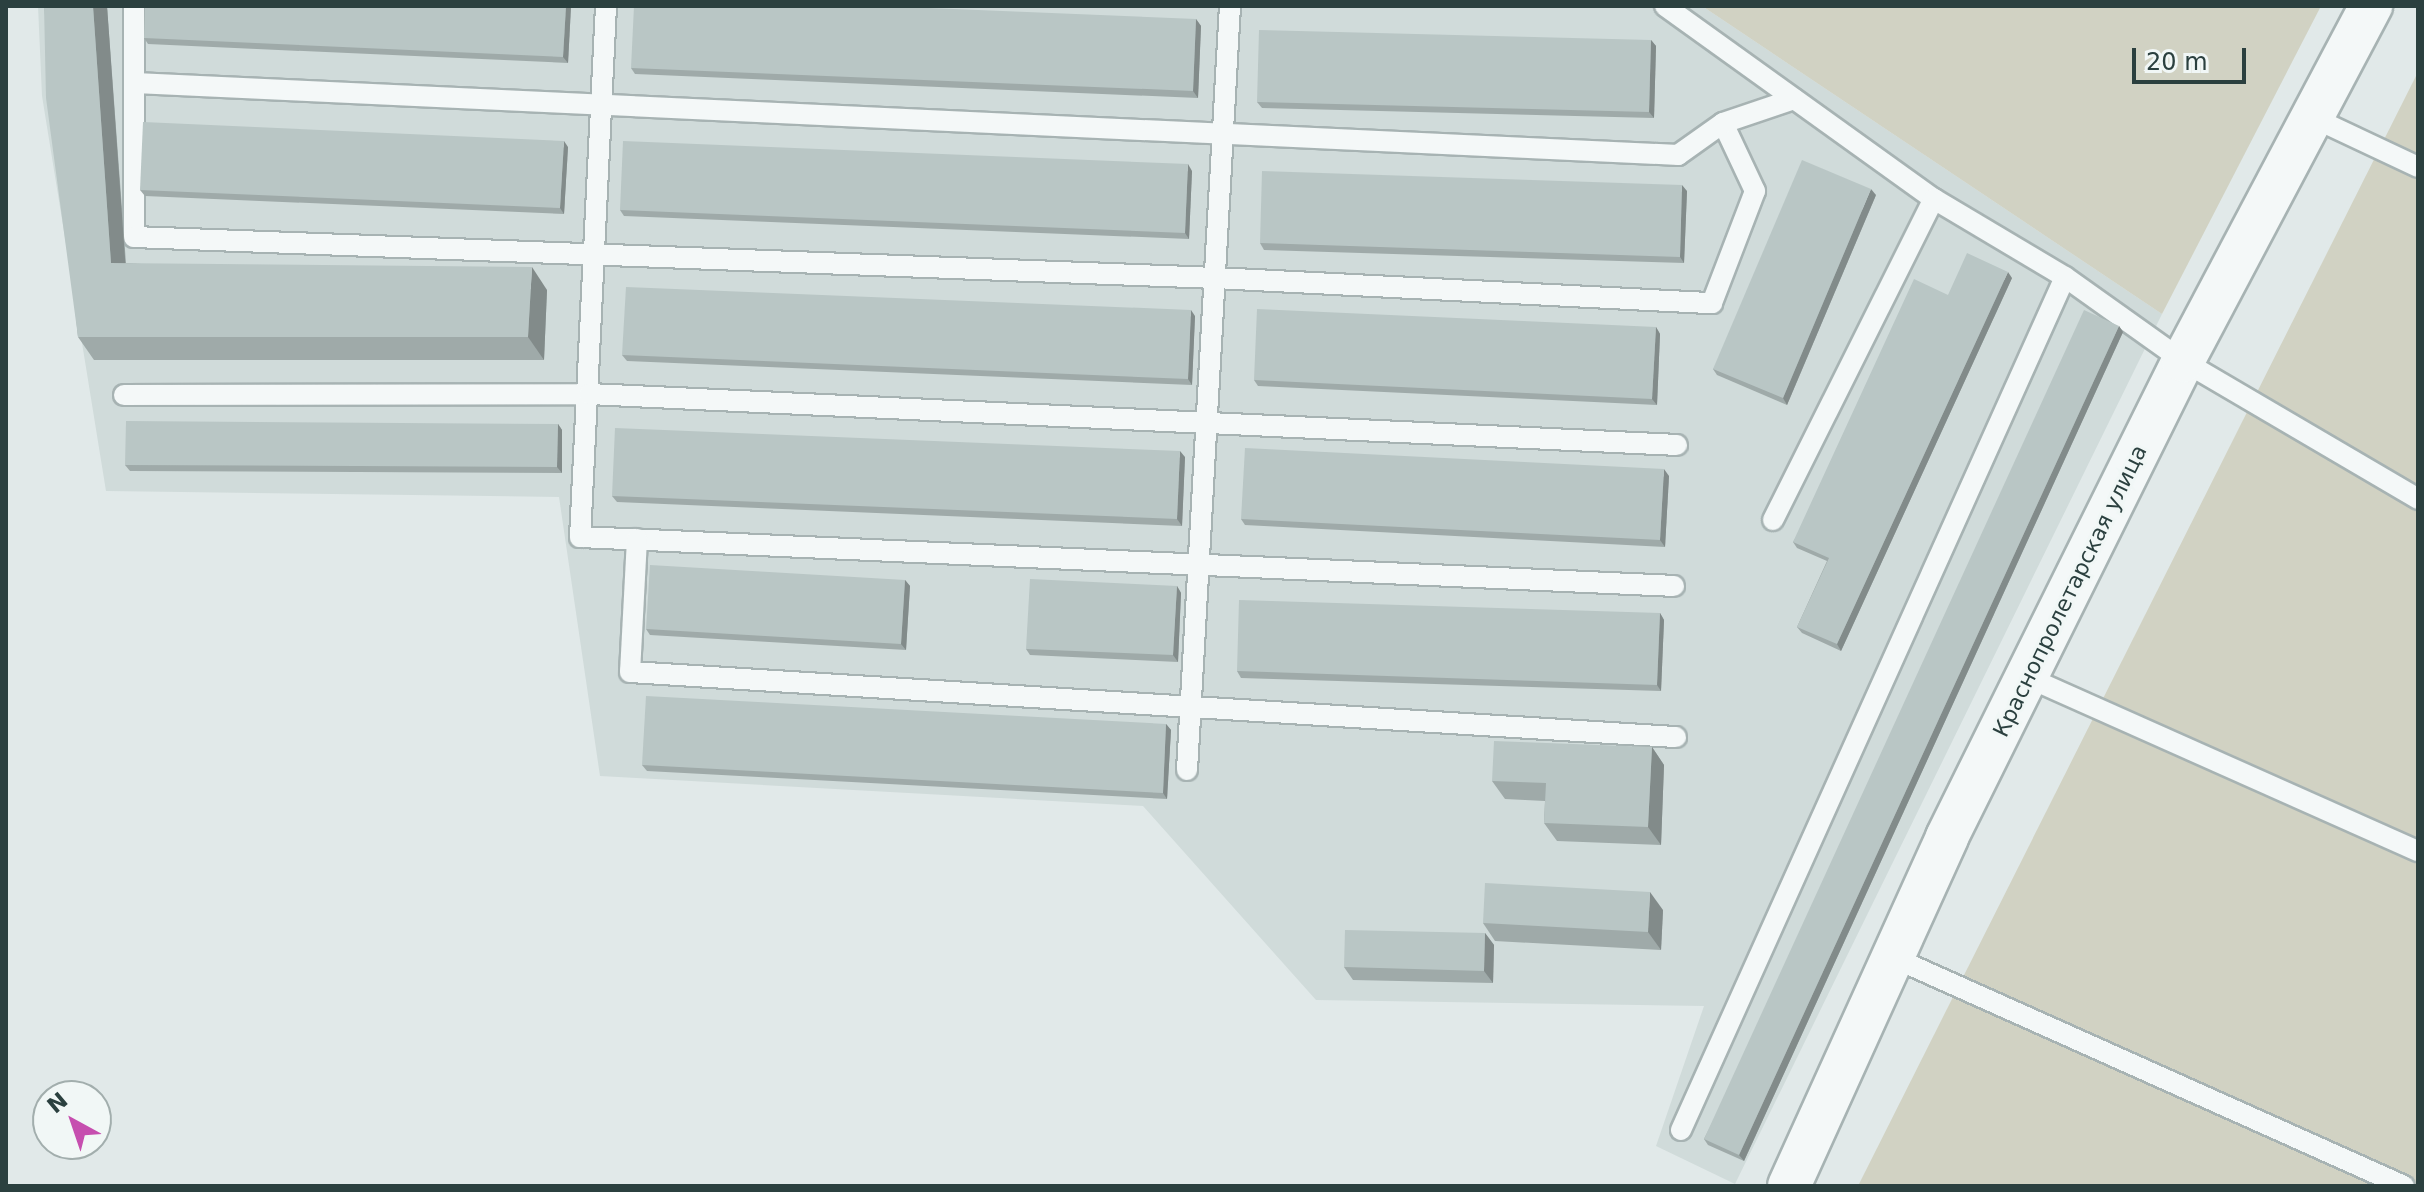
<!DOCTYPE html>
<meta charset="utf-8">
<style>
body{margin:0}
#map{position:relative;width:2424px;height:1192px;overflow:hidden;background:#e1e9e9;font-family:"DejaVu Sans",sans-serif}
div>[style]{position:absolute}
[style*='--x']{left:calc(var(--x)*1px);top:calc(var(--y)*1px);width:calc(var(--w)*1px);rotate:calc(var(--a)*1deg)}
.built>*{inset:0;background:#d0dbda}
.green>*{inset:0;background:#d1d2c3}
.roads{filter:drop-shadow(2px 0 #a7b3b3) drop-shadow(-2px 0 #a7b3b3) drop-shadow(0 2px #a7b3b3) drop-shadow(0 -2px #a7b3b3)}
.service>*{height:20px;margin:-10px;padding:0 10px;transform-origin:10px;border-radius:10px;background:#f4f8f8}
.minor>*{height:42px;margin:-21px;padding:0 21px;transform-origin:21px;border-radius:21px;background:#f4f8f8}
.wall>*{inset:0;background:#9faaa9}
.shaded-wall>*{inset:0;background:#828b8a}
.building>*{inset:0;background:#b9c6c5}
span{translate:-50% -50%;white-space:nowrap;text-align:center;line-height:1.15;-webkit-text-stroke:6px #f1f7f6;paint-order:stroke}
.street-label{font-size:22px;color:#2b403f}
.frame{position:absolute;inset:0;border:8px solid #2b403f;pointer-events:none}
.north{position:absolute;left:32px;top:1080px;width:80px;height:80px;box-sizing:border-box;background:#f1f7f6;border:2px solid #a2aead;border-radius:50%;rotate:320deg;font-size:22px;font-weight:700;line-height:32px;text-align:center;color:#2b403f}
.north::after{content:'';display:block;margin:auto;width:28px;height:36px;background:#c64eaf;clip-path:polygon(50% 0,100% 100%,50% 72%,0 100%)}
.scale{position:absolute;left:2132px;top:48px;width:114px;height:36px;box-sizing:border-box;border:4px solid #2b403f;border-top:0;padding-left:10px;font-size:24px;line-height:28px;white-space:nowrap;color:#2b403f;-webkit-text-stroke:6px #f1f7f6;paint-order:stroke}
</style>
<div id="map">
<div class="built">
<i style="clip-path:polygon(38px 6px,1702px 6px,2162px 314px,1735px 1184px,1656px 1146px,1704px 1006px,1316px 1000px,1143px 806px,600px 776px,559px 497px,106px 491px,42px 96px)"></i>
</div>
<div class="green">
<i style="clip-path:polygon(1702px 6px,2321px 6px,2162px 314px)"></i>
<i style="clip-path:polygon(2418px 72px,2418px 1186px,1858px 1186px)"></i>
</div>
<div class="roads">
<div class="service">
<i style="--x:134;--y:6;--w:231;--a:90"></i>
<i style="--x:134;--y:237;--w:1082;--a:2.17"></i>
<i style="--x:1215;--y:278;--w:498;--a:2.9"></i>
<i style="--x:1712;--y:303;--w:120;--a:-69"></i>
<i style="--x:1755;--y:191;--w:75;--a:-115.2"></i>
<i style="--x:606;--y:6;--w:532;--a:92.8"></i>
<i style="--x:580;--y:537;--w:1095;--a:2.56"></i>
<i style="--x:1665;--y:6;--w:331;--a:35.7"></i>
<i style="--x:1934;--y:199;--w:152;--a:30.8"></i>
<i style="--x:2065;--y:277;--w:145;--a:35.4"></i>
<i style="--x:2183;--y:361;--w:273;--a:30.4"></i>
<i style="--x:135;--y:83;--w:1545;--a:2.67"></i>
<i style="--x:1678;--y:155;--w:55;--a:-35.4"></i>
<i style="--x:1723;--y:123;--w:75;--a:-18.7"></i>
<i style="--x:2314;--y:118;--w:115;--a:25.2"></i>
<i style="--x:124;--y:395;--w:465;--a:-0.1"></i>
<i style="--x:589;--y:394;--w:1089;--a:2.68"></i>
<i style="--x:1773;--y:520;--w:359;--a:-63.4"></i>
<i style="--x:637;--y:539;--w:133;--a:93"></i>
<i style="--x:630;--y:672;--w:1048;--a:3.56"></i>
<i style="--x:2029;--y:678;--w:426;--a:24"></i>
<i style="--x:1187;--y:770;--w:765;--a:-86.78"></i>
<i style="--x:1890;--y:956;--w:563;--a:24.11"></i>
<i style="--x:1681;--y:1130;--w:935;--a:-65.76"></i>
</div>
<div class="minor">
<i style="--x:1789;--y:1186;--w:383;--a:-65.6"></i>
<i style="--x:1947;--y:837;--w:531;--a:-63.63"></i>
<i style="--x:2183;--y:361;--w:402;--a:-62.1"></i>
</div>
</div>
<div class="wall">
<i style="clip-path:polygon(44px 6px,107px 6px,126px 263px,547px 290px,544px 360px,94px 360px,78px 337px)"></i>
<i style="clip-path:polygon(145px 6px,571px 6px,568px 63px,148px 44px,144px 38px)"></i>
<i style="clip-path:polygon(1196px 19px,1201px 26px,1198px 98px,635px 74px,631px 68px)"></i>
<i style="clip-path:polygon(1651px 40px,1656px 46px,1654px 118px,1262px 108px,1257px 102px)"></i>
<i style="clip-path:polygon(568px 147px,564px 214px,145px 196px,140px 190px)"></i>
<i style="clip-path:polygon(1192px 171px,1189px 239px,624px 216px,620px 210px)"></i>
<i style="clip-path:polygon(1687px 191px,1684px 263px,1264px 250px,1260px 243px)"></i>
<i style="clip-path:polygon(1876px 195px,1787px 405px,1717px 375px,1713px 369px)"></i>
<i style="clip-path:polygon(2012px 278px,1841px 651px,1802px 633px,1797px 627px,1827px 561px,1797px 548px,1793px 542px,1948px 295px)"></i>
<i style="clip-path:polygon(1195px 316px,1192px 385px,627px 361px,622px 355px)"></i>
<i style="clip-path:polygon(2119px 326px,2123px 332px,1744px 1161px,1708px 1145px,1704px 1139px)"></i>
<i style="clip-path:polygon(1656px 327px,1660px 334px,1657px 405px,1258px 386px,1254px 380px)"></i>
<i style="clip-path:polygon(558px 424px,562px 430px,562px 473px,130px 471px,125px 465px)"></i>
<i style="clip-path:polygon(1185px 457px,1182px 526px,617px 502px,612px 496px)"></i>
<i style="clip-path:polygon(1669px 476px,1665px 547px,1245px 525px,1241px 519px)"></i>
<i style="clip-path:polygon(905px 580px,910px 586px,906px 650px,650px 635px,646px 629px)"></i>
<i style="clip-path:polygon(1177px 586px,1181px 593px,1178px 662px,1030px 655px,1026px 649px)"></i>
<i style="clip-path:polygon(1660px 613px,1664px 620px,1661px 691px,1241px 678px,1237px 671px)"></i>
<i style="clip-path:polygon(1166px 724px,1171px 730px,1167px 799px,647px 771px,642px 765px)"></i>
<i style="clip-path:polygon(1652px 747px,1664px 765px,1661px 845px,1557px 841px,1544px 823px,1545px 801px,1505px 799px,1492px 781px)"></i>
<i style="clip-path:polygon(1663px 910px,1661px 950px,1495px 941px,1483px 923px)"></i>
<i style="clip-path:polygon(1485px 933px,1494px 945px,1493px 983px,1353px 980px,1344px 967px)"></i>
</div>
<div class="shaded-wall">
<i style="clip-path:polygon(93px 6px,107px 6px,127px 286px,111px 263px)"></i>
<i style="clip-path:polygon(566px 6px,571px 6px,568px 63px,563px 57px)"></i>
<i style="clip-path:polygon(1196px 19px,1201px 26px,1198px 98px,1193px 91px)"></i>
<i style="clip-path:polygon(1651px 40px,1656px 46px,1654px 118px,1649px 112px)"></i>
<i style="clip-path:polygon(564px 141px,568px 147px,564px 214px,560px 208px)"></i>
<i style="clip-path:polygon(1188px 164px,1192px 171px,1189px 239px,1185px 233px)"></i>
<i style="clip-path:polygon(1682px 185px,1687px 191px,1684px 263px,1680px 257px)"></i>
<i style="clip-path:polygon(1871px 189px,1876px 195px,1787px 405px,1783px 398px)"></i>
<i style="clip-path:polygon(532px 267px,547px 290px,544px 360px,528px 337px)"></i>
<i style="clip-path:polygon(2008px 272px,2012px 278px,1841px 651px,1837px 644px)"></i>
<i style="clip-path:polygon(1191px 310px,1195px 316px,1192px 385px,1188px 379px)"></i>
<i style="clip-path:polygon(2119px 326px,2123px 332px,1744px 1161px,1739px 1155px)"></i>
<i style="clip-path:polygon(1656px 327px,1660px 334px,1657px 405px,1652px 399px)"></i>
<i style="clip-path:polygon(558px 424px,562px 430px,562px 473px,557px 467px)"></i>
<i style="clip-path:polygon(1180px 451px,1185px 457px,1182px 526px,1177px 519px)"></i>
<i style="clip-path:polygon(1664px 469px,1669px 476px,1665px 547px,1660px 540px)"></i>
<i style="clip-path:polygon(905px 580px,910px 586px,906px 650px,901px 644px)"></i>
<i style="clip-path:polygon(1177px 586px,1181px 593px,1178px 662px,1173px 655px)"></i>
<i style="clip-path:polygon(1660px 613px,1664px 620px,1661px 691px,1657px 685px)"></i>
<i style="clip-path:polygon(1166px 724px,1171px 730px,1167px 799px,1163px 793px)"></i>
<i style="clip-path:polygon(1652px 747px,1664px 765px,1661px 845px,1648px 827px)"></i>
<i style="clip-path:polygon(1650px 892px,1663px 910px,1661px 950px,1648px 932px)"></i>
<i style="clip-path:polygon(1485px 933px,1494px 945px,1493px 983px,1484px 971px)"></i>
</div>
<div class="building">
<i style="clip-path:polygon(44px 6px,93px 6px,111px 263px,532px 267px,528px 337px,78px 337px,46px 98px)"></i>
<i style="clip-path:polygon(145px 6px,566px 6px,563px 57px,144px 38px)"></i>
<i style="clip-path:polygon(634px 6px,880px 6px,1196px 19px,1193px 91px,631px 68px)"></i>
<i style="clip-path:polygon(1259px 30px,1651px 40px,1649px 112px,1257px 102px)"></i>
<i style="clip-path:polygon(143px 122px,564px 141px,560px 208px,140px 190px)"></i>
<i style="clip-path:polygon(623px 141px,1188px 164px,1185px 233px,620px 210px)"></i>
<i style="clip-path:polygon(1802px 160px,1871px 189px,1783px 398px,1713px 369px)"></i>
<i style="clip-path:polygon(1262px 171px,1682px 185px,1680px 257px,1260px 243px)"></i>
<i style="clip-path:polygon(1967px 253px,2008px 272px,1837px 644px,1797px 627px,1829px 558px,1793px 542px,1914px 279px,1948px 295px)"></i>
<i style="clip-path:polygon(626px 287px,1191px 310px,1188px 379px,622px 355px)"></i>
<i style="clip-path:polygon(1257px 309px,1656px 327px,1652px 399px,1254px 380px)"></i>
<i style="clip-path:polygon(2084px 310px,2119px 326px,1739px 1155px,1704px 1139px)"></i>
<i style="clip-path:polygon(126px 421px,558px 424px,557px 467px,125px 465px)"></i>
<i style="clip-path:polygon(615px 428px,1180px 451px,1177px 519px,612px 496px)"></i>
<i style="clip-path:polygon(1245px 448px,1664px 469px,1660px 540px,1241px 519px)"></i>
<i style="clip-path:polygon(650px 565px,905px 580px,901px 644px,646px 629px)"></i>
<i style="clip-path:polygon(1030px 579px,1177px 586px,1173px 655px,1026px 649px)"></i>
<i style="clip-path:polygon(1239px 600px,1660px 613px,1657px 685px,1237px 671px)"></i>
<i style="clip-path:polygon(646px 696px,1166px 724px,1163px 793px,642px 765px)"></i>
<i style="clip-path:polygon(1494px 741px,1652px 747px,1648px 827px,1544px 823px,1546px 783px,1492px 781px)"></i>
<i style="clip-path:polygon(1485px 883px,1650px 892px,1648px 932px,1483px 923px)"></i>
<i style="clip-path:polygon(1345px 930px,1485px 933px,1484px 971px,1344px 967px)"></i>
</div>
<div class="street-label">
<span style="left:2070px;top:591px;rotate:-64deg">Краснопролетарская улица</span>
</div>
<div class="frame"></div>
<div class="north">N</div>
<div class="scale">20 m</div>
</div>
